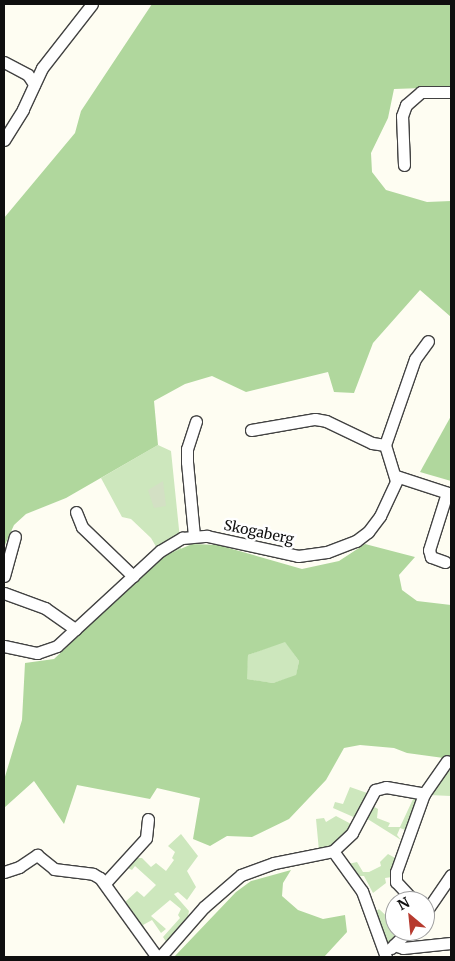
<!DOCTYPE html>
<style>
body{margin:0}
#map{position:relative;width:455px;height:961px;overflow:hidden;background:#fefdf2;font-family:Merriweather,serif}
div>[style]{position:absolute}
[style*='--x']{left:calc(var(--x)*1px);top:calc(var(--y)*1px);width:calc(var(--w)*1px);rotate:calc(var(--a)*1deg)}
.green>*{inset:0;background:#cde7bd}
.forest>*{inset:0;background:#b0d79d}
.cemetery>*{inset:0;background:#d3e0c4}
.roads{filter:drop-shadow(1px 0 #424242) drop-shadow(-1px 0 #424242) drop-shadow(0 1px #424242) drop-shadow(0 -1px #424242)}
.minor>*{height:11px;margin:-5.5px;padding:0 5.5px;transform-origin:5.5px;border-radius:5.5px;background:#fff}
span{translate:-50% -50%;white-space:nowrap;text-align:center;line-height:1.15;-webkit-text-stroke:5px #fff;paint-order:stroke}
.street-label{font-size:14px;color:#0f0f0f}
.frame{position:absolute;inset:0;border:5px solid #0f0f0f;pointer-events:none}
.north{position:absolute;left:385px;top:891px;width:50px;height:50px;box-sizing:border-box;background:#fff;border:1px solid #9f9f9f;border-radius:50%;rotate:332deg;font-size:14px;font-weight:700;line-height:20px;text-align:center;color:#0f0f0f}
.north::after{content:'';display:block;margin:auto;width:18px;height:22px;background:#b73b2f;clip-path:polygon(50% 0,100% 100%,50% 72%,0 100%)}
</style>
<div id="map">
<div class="green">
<i style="clip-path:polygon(158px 445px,171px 451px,181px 549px,162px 557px,151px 538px,131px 519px,122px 517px,101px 478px)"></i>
<i style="clip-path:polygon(285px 641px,299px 661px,296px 676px,273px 683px,246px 679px,248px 655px)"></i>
<i style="clip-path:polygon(446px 769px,451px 772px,451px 796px,428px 795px)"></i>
<i style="clip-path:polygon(350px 787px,370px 794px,358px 819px,333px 808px,335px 802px,343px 804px)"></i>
<i style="clip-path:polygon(414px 797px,418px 800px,408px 831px,400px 828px,397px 835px,401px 840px,366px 818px,371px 805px,378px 809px,377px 818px,390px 823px,388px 827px,400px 827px)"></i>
<i style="clip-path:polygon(336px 816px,353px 825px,333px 847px,319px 851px,316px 819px,324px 818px,326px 822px)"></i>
<i style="clip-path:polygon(181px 834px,198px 856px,187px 871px,196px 887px,187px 900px,178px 892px,174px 894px,189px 911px,187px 921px,167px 943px,163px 937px,180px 918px,178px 915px,181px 909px,170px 900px,151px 916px,166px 929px,161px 933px,152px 920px,143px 925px,146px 931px,143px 934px,124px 903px,137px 891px,144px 897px,156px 885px,135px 866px,132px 870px,126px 867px,134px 858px,142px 858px,151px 867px,156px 863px,166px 871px,174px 860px,172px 858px,175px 852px,168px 846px)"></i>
<i style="clip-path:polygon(388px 854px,397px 859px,392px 877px,385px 878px,386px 883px,373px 893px,364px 876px,356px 876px,348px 864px,357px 862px,363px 872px,369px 872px,381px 866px,380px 862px)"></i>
<i style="clip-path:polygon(379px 909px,395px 924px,395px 931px,404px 931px,388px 944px,373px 914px)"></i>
</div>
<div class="forest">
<i style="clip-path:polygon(152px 4px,451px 4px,451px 87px,394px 89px,388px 118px,371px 153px,372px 172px,386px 190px,427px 202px,451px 201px,451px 317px,420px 290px,373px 343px,354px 393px,334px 392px,328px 372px,246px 392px,212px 376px,185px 384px,154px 401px,158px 445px,66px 498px,26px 514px,14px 525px,4px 547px,4px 218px,75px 133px,81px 111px)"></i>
<i style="clip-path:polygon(451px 416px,451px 481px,420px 472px)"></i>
<i style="clip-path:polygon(evenodd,192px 544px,218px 545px,302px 569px,339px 561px,365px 544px,415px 557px,399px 575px,402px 590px,417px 601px,451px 605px,451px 759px,407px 753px,394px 748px,360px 745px,344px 748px,326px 780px,289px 819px,252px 837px,227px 836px,210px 846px,193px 839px,200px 798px,157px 788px,150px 799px,77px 785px,64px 824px,34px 781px,4px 808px,4px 780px,22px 720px,25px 663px,54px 659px,162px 557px,192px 544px,285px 642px,299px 661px,296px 675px,273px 683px,247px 679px,248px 655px,285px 642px)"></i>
<i style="clip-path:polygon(291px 870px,283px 883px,282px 896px,298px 910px,323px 919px,345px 915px,347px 932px,324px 957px,174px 957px,236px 892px,251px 881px)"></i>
</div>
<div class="cemetery">
<i style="clip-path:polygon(163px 481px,166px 506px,154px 508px,148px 490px)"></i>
</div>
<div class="roads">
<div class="minor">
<i style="--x:4;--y:62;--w:27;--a:28"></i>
<i style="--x:28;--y:75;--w:11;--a:56"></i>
<i style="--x:4;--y:140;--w:36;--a:-58"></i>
<i style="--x:23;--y:109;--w:45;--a:-65.1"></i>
<i style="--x:42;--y:68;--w:81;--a:-52"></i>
<i style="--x:404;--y:165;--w:49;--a:-92.3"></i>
<i style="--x:402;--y:116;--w:12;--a:-70"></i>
<i style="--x:406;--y:105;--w:20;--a:-41"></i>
<i style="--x:421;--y:92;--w:30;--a:0"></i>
<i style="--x:251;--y:430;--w:65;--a:-9.8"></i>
<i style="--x:315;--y:419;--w:11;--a:10"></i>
<i style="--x:326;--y:421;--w:51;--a:25.6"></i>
<i style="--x:372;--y:443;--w:13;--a:9"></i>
<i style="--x:385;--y:445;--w:91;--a:-70.8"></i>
<i style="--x:415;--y:359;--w:22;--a:-54"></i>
<i style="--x:396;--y:476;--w:58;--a:18.1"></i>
<i style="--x:76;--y:512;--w:16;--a:68"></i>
<i style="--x:82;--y:527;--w:71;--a:43.9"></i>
<i style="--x:194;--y:536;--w:74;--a:-95.4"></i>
<i style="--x:187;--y:462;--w:13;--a:-90"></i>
<i style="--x:187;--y:449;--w:29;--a:-72"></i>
<i style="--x:445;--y:562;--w:15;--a:-160"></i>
<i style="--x:431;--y:557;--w:7;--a:-106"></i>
<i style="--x:429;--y:550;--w:60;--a:-72.5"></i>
<i style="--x:4;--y:576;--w:41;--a:-74.6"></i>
<i style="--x:4;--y:593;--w:44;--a:20.1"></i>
<i style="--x:45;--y:608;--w:37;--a:35"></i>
<i style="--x:4;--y:646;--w:34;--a:12"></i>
<i style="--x:37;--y:653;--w:21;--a:-19"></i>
<i style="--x:57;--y:646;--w:140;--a:-42.7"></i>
<i style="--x:160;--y:551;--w:26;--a:-31"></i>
<i style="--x:182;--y:538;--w:25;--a:-5"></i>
<i style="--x:207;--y:536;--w:93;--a:12.4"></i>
<i style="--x:298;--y:556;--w:29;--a:-8"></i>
<i style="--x:327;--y:552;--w:31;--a:-21"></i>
<i style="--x:356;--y:541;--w:15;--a:-37"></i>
<i style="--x:368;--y:532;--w:20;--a:-53"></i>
<i style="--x:380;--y:516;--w:38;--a:-65"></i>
<i style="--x:396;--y:481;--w:38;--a:-107"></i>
<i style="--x:333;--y:851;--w:49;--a:54.1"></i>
<i style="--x:362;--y:891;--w:70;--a:70"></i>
<i style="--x:4;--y:872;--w:16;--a:-18"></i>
<i style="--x:19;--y:867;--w:22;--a:-34"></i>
<i style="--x:37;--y:855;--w:22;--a:39"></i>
<i style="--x:54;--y:869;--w:39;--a:7"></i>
<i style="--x:93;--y:874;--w:8;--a:30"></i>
<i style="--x:100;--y:878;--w:97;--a:54.2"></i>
<i style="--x:106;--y:882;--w:59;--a:-47.7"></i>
<i style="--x:146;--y:838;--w:19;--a:-84"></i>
<i style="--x:414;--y:901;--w:26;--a:-133"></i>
<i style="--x:396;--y:882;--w:10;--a:-90"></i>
<i style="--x:396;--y:872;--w:83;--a:-70.3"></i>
<i style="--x:424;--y:794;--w:40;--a:-55.1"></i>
<i style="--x:425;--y:913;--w:46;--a:-55.6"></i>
<i style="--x:394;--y:945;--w:9;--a:18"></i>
<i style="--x:403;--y:948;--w:48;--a:-5.9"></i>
<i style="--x:391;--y:948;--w:24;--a:-45"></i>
<i style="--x:160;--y:957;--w:67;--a:-48.7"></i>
<i style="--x:204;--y:907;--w:49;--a:-40.9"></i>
<i style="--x:241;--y:875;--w:35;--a:-20"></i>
<i style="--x:274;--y:863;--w:60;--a:-11.5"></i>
<i style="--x:333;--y:851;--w:26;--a:-43"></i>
<i style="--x:352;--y:833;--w:49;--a:-61.9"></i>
<i style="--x:375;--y:790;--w:11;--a:-15"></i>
<i style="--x:386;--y:787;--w:39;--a:10"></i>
</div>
</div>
<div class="street-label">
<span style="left:259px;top:532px;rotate:12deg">Skogaberg</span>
</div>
<div class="frame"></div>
<div class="north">N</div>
</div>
